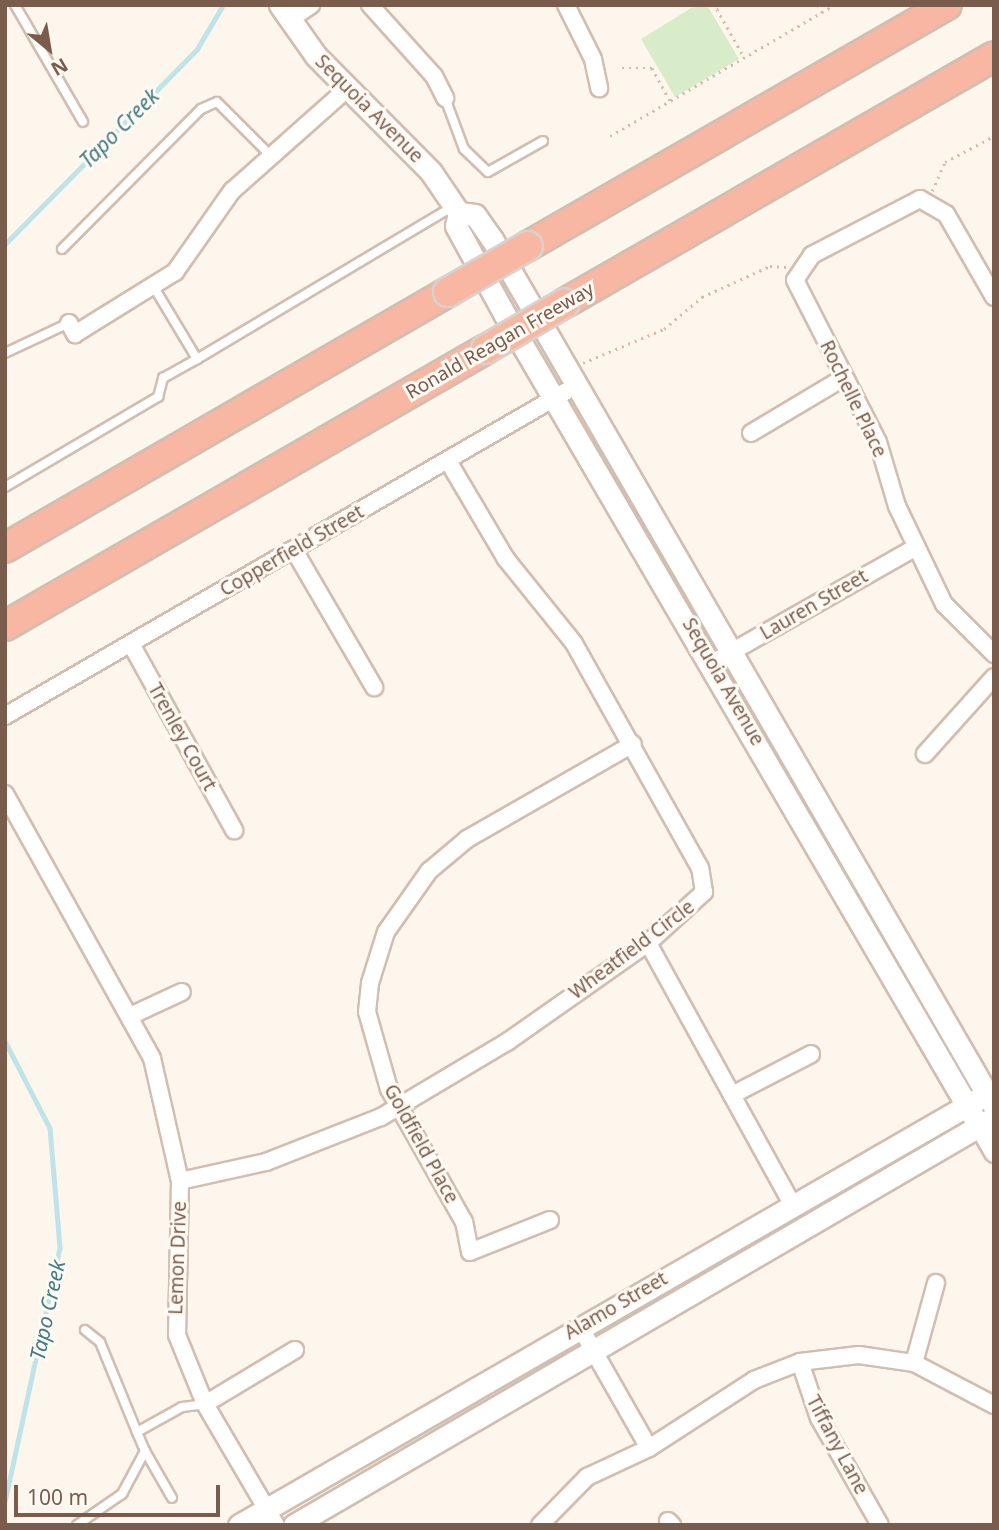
<!DOCTYPE html>
<style>
body{margin:0}
#map{position:relative;width:999px;height:1530px;overflow:hidden;background:#fdf6ec;font-family:"Noto Sans",sans-serif}
div>[style]{position:absolute}
[style*='--x']{left:calc(var(--x)*1px);top:calc(var(--y)*1px);width:calc(var(--w)*1px);rotate:calc(var(--a)*1deg)}
.green>*{inset:0;background:#d8ecc9}
.stream>*{height:4.5px;margin:-2.25px;padding:0 2.25px;transform-origin:2.25px;border-radius:2.25px;background:#bfe3e8}
.path>*{height:2.5px;margin-top:-1.25px;transform-origin:0;background:repeating-linear-gradient(90deg,#d9b8a5 0 2px,transparent 0 7px)}
.roads{filter:drop-shadow(2px 0 #d1beb0) drop-shadow(-2px 0 #d1beb0) drop-shadow(0 2px #d1beb0) drop-shadow(0 -2px #d1beb0)}
.service>*{height:8px;margin:-4px;padding:0 4px;transform-origin:4px;border-radius:4px;background:#fff}
.minor>*{height:16px;margin:-8px;padding:0 8px;transform-origin:8px;border-radius:8px;background:#fff}
.tertiary>*{height:19px;margin:-9.5px;padding:0 9.5px;transform-origin:9.5px;border-radius:9.5px;background:#fff}
.secondary>*{height:21px;margin:-10.5px;padding:0 10.5px;transform-origin:10.5px;border-radius:10.5px;background:#fff}
.motorway>*{height:28px;margin:-14px;padding:0 14px;transform-origin:14px;border-radius:14px;background:#f7b7a3}
.bridges{filter:drop-shadow(2px 0 #dad1cd) drop-shadow(-2px 0 #dad1cd) drop-shadow(0 2px #dad1cd) drop-shadow(0 -2px #dad1cd)}
.motorway-bridge>*{height:28px;margin:-14px;padding:0 14px;transform-origin:14px;border-radius:14px;background:#f7b7a3}
span{translate:-50% -50%;white-space:nowrap;text-align:center;line-height:1.15;-webkit-text-stroke:6px #fffaf3;paint-order:stroke}
.street-label{font-size:19px;color:#7a5c4d}
.water-label{font-size:21px;color:#437c86;font-style:italic}
.frame{position:absolute;inset:0;border:7px solid #7a5c4d;pointer-events:none}
.north{position:absolute;left:14px;top:14px;width:70px;height:70px;-webkit-text-stroke:5px #fffaf3;paint-order:stroke;rotate:150deg;font-size:19px;font-weight:700;line-height:28px;text-align:center;color:#7a5c4d}
.north::after{content:'';display:block;margin:auto;width:24px;height:32px;background:#7a5c4d;clip-path:polygon(50% 0,100% 100%,50% 72%,0 100%)}
.scale{position:absolute;left:14px;top:1485px;width:206px;height:32px;box-sizing:border-box;border:4px solid #7a5c4d;border-top:0;padding-left:9px;font-size:21px;line-height:24px;white-space:nowrap;color:#7a5c4d;-webkit-text-stroke:5px #fffaf3;paint-order:stroke}
</style>
<div id="map">
<div class="green">
<i style="clip-path:polygon(696px 5px,707px 5px,739px 59px,675px 97px,641px 39px)"></i>
</div>
<div class="stream">
<i style="--x:5;--y:244;--w:274;--a:-45.4"></i>
<i style="--x:197;--y:49;--w:51;--a:-59.4"></i>
<i style="--x:5;--y:1041;--w:98;--a:62.7"></i>
<i style="--x:50;--y:1128;--w:120;--a:85.2"></i>
<i style="--x:60;--y:1248;--w:261;--a:102.2"></i>
</div>
<div class="path">
<i style="--x:724;--y:5;--w:8;--a:150"></i>
<i style="--x:717;--y:9;--w:55;--a:60.6"></i>
<i style="--x:818;--y:5;--w:8;--a:60"></i>
<i style="--x:622;--y:68;--w:30;--a:0"></i>
<i style="--x:652;--y:68;--w:38;--a:61"></i>
<i style="--x:610;--y:136;--w:259;--a:-30.3"></i>
<i style="--x:932;--y:191;--w:32;--a:-66"></i>
<i style="--x:945;--y:162;--w:55;--a:-28"></i>
<i style="--x:583;--y:363;--w:88;--a:-22.8"></i>
<i style="--x:664;--y:329;--w:50;--a:-40.1"></i>
<i style="--x:702;--y:297;--w:75;--a:-24.5"></i>
<i style="--x:770;--y:266;--w:17;--a:3"></i>
</div>
<div class="roads">
<div class="service">
<i style="--x:15;--y:5;--w:135;--a:59.8"></i>
<i style="--x:445;--y:98;--w:54;--a:69.6"></i>
<i style="--x:464;--y:149;--w:33;--a:44"></i>
<i style="--x:488;--y:172;--w:63;--a:-29.4"></i>
<i style="--x:62;--y:249;--w:197;--a:-45.2"></i>
<i style="--x:201;--y:109;--w:17;--a:-24"></i>
<i style="--x:217;--y:102;--w:76;--a:45"></i>
<i style="--x:155;--y:289;--w:82;--a:59"></i>
<i style="--x:197;--y:359;--w:297;--a:-30.8"></i>
<i style="--x:5;--y:353;--w:71;--a:-25.1"></i>
<i style="--x:5;--y:487;--w:178;--a:-30.5"></i>
<i style="--x:158;--y:397;--w:20;--a:-75"></i>
<i style="--x:163;--y:378;--w:39;--a:-29"></i>
<i style="--x:85;--y:1330;--w:19;--a:39"></i>
<i style="--x:100;--y:1342;--w:97;--a:67.7"></i>
<i style="--x:145;--y:1451;--w:54;--a:60.1"></i>
<i style="--x:77;--y:1525;--w:55;--a:-34.6"></i>
<i style="--x:122;--y:1494;--w:49;--a:-61.9"></i>
<i style="--x:145;--y:1451;--w:21;--a:-113"></i>
<i style="--x:137;--y:1432;--w:51;--a:-29.1"></i>
<i style="--x:182;--y:1407;--w:23;--a:-7"></i>
</div>
<div class="minor">
<i style="--x:370;--y:5;--w:96;--a:48"></i>
<i style="--x:434;--y:76;--w:25;--a:63"></i>
<i style="--x:566;--y:5;--w:60;--a:63.4"></i>
<i style="--x:593;--y:59;--w:30;--a:78"></i>
<i style="--x:289;--y:20;--w:27;--a:-34"></i>
<i style="--x:994;--y:297;--w:96;--a:-120"></i>
<i style="--x:946;--y:214;--w:30;--a:-150"></i>
<i style="--x:920;--y:199;--w:122;--a:152.6"></i>
<i style="--x:812;--y:255;--w:30;--a:124"></i>
<i style="--x:795;--y:280;--w:182;--a:62.9"></i>
<i style="--x:878;--y:442;--w:67;--a:73.5"></i>
<i style="--x:897;--y:506;--w:109;--a:64.4"></i>
<i style="--x:944;--y:604;--w:71;--a:45"></i>
<i style="--x:69;--y:323;--w:13;--a:61"></i>
<i style="--x:75;--y:334;--w:118;--a:-31.8"></i>
<i style="--x:175;--y:272;--w:99;--a:-54.9"></i>
<i style="--x:232;--y:191;--w:154;--a:-41.6"></i>
<i style="--x:751;--y:433;--w:109;--a:-30.8"></i>
<i style="--x:294;--y:550;--w:159;--a:59.7"></i>
<i style="--x:131;--y:644;--w:213;--a:61"></i>
<i style="--x:712;--y:663;--w:235;--a:-29.6"></i>
<i style="--x:5;--y:716;--w:661;--a:-30.06"></i>
<i style="--x:925;--y:754;--w:103;--a:-48.1"></i>
<i style="--x:5;--y:794;--w:302;--a:60.9"></i>
<i style="--x:152;--y:1058;--w:126;--a:77.2"></i>
<i style="--x:180;--y:1181;--w:154;--a:91.1"></i>
<i style="--x:177;--y:1335;--w:74;--a:67.9"></i>
<i style="--x:205;--y:1404;--w:140;--a:59.6"></i>
<i style="--x:648;--y:943;--w:298;--a:61.1"></i>
<i style="--x:130;--y:1016;--w:57;--a:-24.8"></i>
<i style="--x:732;--y:1095;--w:89;--a:-27.4"></i>
<i style="--x:180;--y:1181;--w:88;--a:-12.5"></i>
<i style="--x:266;--y:1162;--w:123;--a:-21.4"></i>
<i style="--x:381;--y:1117;--w:147;--a:-30.8"></i>
<i style="--x:507;--y:1042;--w:172;--a:-35.1"></i>
<i style="--x:648;--y:943;--w:76;--a:-42.3"></i>
<i style="--x:704;--y:892;--w:24;--a:-99"></i>
<i style="--x:700;--y:868;--w:259;--a:-119.3"></i>
<i style="--x:573;--y:642;--w:107;--a:-128.9"></i>
<i style="--x:506;--y:559;--w:114;--a:-120.6"></i>
<i style="--x:550;--y:1220;--w:86;--a:158.2"></i>
<i style="--x:470;--y:1252;--w:31;--a:-101"></i>
<i style="--x:464;--y:1222;--w:153;--a:-119.4"></i>
<i style="--x:389;--y:1089;--w:80;--a:-105.9"></i>
<i style="--x:367;--y:1012;--w:29;--a:-84"></i>
<i style="--x:370;--y:983;--w:53;--a:-72.6"></i>
<i style="--x:386;--y:932;--w:75;--a:-54.8"></i>
<i style="--x:429;--y:871;--w:50;--a:-40.1"></i>
<i style="--x:467;--y:839;--w:191;--a:-29.8"></i>
<i style="--x:580;--y:1327;--w:139;--a:60.3"></i>
<i style="--x:800;--y:1362;--w:59;--a:71.3"></i>
<i style="--x:819;--y:1418;--w:123;--a:60.3"></i>
<i style="--x:914;--y:1363;--w:83;--a:-74.6"></i>
<i style="--x:205;--y:1404;--w:105;--a:-31"></i>
<i style="--x:668;--y:1521;--w:6;--a:45"></i>
<i style="--x:540;--y:1525;--w:67;--a:-45.6"></i>
<i style="--x:587;--y:1477;--w:68;--a:-25.1"></i>
<i style="--x:649;--y:1448;--w:125;--a:-32.9"></i>
<i style="--x:754;--y:1380;--w:49;--a:-21.4"></i>
<i style="--x:800;--y:1362;--w:59;--a:-6.8"></i>
<i style="--x:859;--y:1355;--w:56;--a:8.3"></i>
<i style="--x:914;--y:1363;--w:90;--a:27.7"></i>
</div>
<div class="tertiary">
<i style="--x:979;--y:1126;--w:30;--a:60"></i>
</div>
<div class="secondary">
<i style="--x:280;--y:5;--w:62;--a:54.8"></i>
<i style="--x:316;--y:56;--w:163;--a:45.2"></i>
<i style="--x:431;--y:172;--w:50;--a:55.7"></i>
<i style="--x:459;--y:213;--w:13;--a:103"></i>
<i style="--x:456;--y:226;--w:102;--a:61.2"></i>
<i style="--x:505;--y:315;--w:939;--a:59.7"></i>
<i style="--x:459;--y:213;--w:16;--a:7"></i>
<i style="--x:475;--y:215;--w:29;--a:55"></i>
<i style="--x:492;--y:239;--w:1002;--a:59.93"></i>
<i style="--x:239;--y:1525;--w:855;--a:-29.95"></i>
<i style="--x:294;--y:1525;--w:807;--a:-30.22"></i>
</div>
<div class="motorway">
<i style="--x:528;--y:246;--w:483;--a:-29.9"></i>
<i style="--x:565;--y:303;--w:495;--a:-29.9"></i>
<i style="--x:5;--y:548;--w:512;--a:-30.02"></i>
<i style="--x:5;--y:626;--w:555;--a:-29.94"></i>
</div>
</div>
<div class="bridges">
<div class="motorway-bridge">
<i style="--x:448;--y:292;--w:92;--a:-29.9"></i>
<i style="--x:486;--y:349;--w:91;--a:-30.2"></i>
</div>
</div>
<div class="street-label">
<span style="left:369px;top:109px;rotate:45deg">Sequoia Avenue</span>
<span style="left:500px;top:341px;rotate:-30deg">Ronald Reagan Freeway</span>
<span style="left:853px;top:399px;rotate:64deg">Rochelle Place</span>
<span style="left:292px;top:551px;rotate:-30deg">Copperfield Street</span>
<span style="left:814px;top:605px;rotate:-30deg">Lauren Street</span>
<span style="left:723px;top:682px;rotate:60deg">Sequoia Avenue</span>
<span style="left:182px;top:737px;rotate:61deg">Trenley Court</span>
<span style="left:632px;top:950px;rotate:-37deg">Wheatfield Circle</span>
<span style="left:421px;top:1144px;rotate:61deg">Goldfield Place</span>
<span style="left:178px;top:1258px;rotate:-88deg">Lemon Drive</span>
<span style="left:616px;top:1306px;rotate:-30deg">Alamo Street</span>
<span style="left:837px;top:1445px;rotate:62deg">Tiffany Lane</span>
</div>
<div class="water-label">
<span style="left:119px;top:128px;rotate:-45deg">Tapo Creek</span>
<span style="left:47px;top:1310px;rotate:-78deg">Tapo Creek</span>
</div>
<div class="frame"></div>
<div class="north">N</div>
<div class="scale">100 m</div>
</div>
